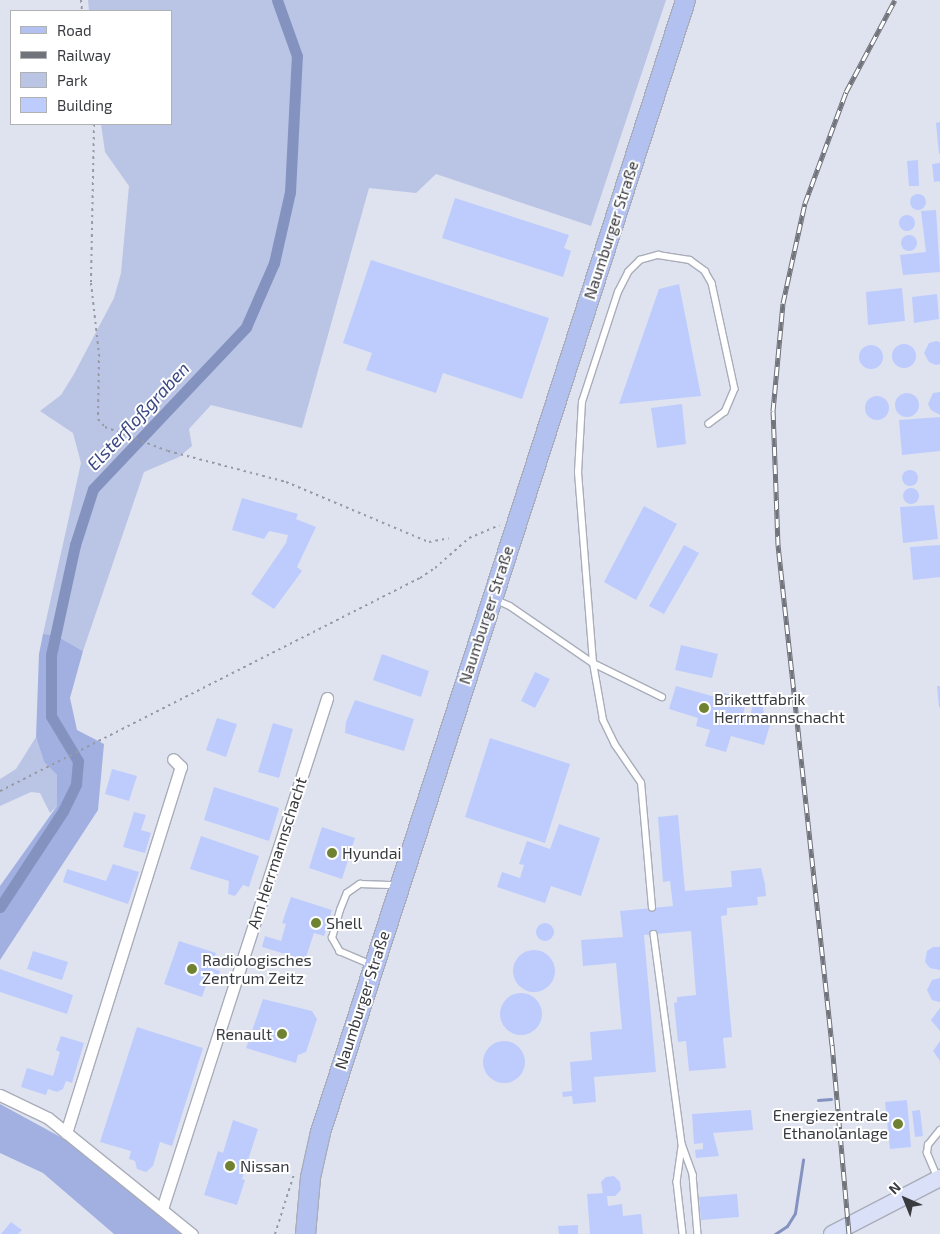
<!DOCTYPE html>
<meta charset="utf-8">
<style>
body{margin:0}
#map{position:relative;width:940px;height:1234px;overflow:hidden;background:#dfe3ef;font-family:"Exo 2",sans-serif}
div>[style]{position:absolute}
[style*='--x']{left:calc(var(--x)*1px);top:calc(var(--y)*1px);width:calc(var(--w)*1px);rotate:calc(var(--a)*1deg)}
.green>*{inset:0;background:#bac4e4}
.forest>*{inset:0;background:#a1b0e0}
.stream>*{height:3px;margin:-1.5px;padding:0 1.5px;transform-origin:1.5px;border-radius:1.5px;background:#8492c0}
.canal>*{height:11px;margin:-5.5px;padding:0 5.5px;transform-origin:5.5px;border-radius:5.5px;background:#8492c0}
.building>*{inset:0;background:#bdccfd}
.round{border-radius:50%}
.path>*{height:2px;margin-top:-1px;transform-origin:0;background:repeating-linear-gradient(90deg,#979aa3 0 2.5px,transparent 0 6.5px)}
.roads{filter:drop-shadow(1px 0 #a9adb9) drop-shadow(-1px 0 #a9adb9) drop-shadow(0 1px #a9adb9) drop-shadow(0 -1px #a9adb9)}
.service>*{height:5.5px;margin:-2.75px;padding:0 2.75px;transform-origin:2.75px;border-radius:2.75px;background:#fff}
.minor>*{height:11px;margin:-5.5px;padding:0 5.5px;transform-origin:5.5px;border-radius:5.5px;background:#fff}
.secondary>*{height:16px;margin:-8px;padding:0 8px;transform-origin:8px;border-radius:8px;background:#d9e0f8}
.primary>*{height:19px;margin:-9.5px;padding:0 9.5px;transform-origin:9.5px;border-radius:9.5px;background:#b3c1f1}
.rail>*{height:5px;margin-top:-2.5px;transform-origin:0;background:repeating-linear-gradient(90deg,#fff 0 9px,#70737a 0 18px);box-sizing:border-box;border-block:1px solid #70737a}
.dots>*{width:14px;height:14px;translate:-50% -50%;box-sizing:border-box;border:2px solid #fff;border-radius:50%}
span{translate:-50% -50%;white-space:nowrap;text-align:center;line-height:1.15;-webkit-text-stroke:4px #fff;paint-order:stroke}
.street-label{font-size:16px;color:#393b40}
.poi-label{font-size:16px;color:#393b40}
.left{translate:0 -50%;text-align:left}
.right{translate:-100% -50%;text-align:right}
.water-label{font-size:18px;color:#3a4884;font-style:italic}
.legend{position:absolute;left:10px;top:10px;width:162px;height:115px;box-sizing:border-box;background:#fff;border:1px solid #b0b1b3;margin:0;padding:6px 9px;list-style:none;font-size:15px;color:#393b40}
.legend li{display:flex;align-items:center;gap:10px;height:25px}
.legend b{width:25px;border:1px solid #b0b1b3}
.north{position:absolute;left:880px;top:1174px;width:50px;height:50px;-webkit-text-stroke:4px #fff;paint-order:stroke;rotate:316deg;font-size:14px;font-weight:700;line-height:20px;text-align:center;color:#393b40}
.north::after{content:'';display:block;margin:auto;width:18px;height:22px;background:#393b40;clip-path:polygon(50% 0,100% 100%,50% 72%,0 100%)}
</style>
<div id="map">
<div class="green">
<i style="clip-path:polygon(88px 0,666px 0,591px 226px,436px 174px,416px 193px,369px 188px,302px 428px,211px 405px,189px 429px,192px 446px,179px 457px,144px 472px,83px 651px,55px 635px,43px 634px,81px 463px,73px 433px,40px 411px,61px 395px,74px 374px,114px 298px,121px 273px,129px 186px,105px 152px,101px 124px,171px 124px,171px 11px,89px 11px)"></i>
<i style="clip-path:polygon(36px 737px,44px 762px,57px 775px,59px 785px,57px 806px,50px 813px,40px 793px,31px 792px,0 806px,0 779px,16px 769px)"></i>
</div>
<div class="forest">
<i style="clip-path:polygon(43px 634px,55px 635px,83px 651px,70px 698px,77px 730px,104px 744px,98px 810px,0 960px,0 886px,57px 806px,57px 775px,44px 762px,36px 737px,39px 654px)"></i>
<i style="clip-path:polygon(0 1104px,66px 1140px,181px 1234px,114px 1234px,43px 1173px,0 1153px)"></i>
</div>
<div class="stream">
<i style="--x:818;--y:1100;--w:13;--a:-4"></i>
<i style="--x:775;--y:1234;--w:14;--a:-34"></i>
<i style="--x:787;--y:1226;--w:15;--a:-58"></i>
<i style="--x:795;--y:1213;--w:54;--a:-81.4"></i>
</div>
<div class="canal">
<i style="--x:0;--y:907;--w:115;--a:-56.7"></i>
<i style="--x:63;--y:811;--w:30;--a:-64"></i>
<i style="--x:76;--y:784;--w:23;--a:-85"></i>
<i style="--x:78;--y:761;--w:52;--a:-121"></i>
<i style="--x:51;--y:716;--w:61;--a:-90"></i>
<i style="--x:51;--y:655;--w:113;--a:-77.7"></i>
<i style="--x:75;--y:545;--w:59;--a:-72.2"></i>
<i style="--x:93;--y:489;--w:223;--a:-46.6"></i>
<i style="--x:246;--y:327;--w:70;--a:-66.4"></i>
<i style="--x:274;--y:263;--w:73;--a:-77.3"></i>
<i style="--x:290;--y:192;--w:136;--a:-87.1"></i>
<i style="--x:297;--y:56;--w:59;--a:-109.7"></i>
</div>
<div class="building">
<i style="clip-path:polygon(940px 122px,940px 154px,939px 154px,936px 123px)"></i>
<i style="clip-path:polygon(918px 160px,919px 186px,909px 186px,907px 161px)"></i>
<i style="clip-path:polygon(940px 163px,940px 181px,934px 182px,932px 164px)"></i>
<i class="round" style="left:910px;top:194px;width:16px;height:16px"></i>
<i style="clip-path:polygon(455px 198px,569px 235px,564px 248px,571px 251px,563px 277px,442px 238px)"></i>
<i style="clip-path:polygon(936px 210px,940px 272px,903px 275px,900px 255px,926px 252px,921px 211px)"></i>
<i class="round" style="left:899px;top:215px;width:16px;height:16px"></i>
<i class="round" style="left:901px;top:235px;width:16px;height:16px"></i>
<i style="clip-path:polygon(371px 260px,549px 318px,522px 399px,443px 373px,436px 393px,366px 370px,372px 353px,343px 343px)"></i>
<i style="clip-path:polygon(679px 284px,701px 396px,619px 404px,659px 289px)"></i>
<i style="clip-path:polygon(902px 288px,905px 321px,868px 325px,866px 292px)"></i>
<i style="clip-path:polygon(937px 294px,939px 319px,914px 323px,912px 297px)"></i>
<i style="clip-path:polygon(936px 341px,940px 342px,940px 364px,936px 365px,929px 362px,924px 353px,929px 343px)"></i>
<i class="round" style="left:892px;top:344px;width:24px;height:24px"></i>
<i class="round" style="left:859px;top:345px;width:24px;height:24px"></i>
<i style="clip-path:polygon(940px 392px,940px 415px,931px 410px,928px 404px,933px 393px)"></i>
<i class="round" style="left:895px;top:393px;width:24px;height:24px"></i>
<i class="round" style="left:865px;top:396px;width:24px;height:24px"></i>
<i style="clip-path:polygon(682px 404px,686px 444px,657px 448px,651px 408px)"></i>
<i style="clip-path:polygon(940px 417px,940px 451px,902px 455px,899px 420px)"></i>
<i class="round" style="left:902px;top:470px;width:16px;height:16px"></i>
<i class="round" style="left:903px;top:488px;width:16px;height:16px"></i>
<i style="clip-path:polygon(242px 498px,298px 514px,296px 519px,316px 527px,297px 567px,302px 571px,274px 609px,251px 594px,286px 543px,288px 535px,269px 531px,264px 539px,232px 530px)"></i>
<i style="clip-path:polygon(934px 505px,938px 539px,903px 543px,900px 507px)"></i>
<i style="clip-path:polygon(644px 506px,677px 524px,636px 600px,604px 582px)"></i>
<i style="clip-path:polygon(684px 545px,699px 553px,664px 614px,649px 606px)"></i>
<i style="clip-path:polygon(940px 545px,940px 577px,913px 580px,910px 547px)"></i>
<i style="clip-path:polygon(681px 645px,718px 654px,712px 678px,675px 670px)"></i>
<i style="clip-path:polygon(382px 654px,429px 671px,421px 697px,373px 680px)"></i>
<i style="clip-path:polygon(535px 672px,550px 679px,535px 708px,521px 701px)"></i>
<i style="clip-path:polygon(676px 686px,719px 698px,721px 692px,747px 700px,742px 717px,750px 720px,752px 707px,763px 707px,765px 724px,770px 725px,764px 745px,731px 736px,726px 752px,705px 746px,710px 730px,696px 726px,698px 718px,669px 709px)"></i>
<i style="clip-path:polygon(937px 686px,940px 686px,940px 707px,939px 707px)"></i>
<i style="clip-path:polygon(355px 700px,414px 719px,404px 751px,345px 733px,346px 722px)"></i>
<i style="clip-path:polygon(217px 718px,237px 724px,226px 757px,206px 750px)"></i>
<i style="clip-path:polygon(273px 723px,293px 729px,279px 778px,258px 772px)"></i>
<i style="clip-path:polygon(490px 738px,570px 764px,545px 843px,465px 817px)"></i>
<i style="clip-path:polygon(112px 769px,137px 776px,129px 801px,105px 794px)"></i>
<i style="clip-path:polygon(214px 787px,279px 808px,269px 841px,204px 820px)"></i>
<i style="clip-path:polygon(134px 812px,146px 815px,141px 830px,151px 833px,145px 853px,123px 847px)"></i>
<i style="clip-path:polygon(678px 815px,685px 891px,732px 887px,731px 871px,761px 868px,765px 884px,766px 896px,757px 897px,758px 905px,727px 908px,727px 915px,721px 916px,732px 1037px,723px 1038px,726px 1068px,689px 1071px,686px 1041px,678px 1042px,674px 1003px,677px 1002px,677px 997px,696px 995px,691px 931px,644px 935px,656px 1072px,594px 1077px,596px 1102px,573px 1104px,572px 1096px,563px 1097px,562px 1092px,572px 1091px,570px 1062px,592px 1060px,590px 1032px,622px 1029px,616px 963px,583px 966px,581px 940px,623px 937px,620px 911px,673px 906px,670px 881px,663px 882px,658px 817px)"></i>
<i style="clip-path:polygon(559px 824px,600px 838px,581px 896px,551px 886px,545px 903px,497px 887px,502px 872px,520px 878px,524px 865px,519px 864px,527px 841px,550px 849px)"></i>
<i style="clip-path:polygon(322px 827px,355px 838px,342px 879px,309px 868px)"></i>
<i style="clip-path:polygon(201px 836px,259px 856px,249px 887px,243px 885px,235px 896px,228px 894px,229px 881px,190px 869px)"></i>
<i style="clip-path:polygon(113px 864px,139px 872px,128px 904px,63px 882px,67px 869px,106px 881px)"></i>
<i style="clip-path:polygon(291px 897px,332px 910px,324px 936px,314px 933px,305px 960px,262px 947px,265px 936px,281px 941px,286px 924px,282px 923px)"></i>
<i class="round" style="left:536px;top:923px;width:18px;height:18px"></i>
<i style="clip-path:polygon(179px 941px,216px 953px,211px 968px,220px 971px,215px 985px,207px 982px,202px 997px,164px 984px)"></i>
<i style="clip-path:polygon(933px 947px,940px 947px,940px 970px,930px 968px,925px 962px,927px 951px)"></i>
<i class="round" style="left:513px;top:950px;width:42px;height:42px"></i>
<i style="clip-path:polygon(33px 951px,68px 962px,62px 980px,27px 969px)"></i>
<i style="clip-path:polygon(0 969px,73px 995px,67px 1014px,0 992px)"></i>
<i style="clip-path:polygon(940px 978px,940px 1002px,939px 1002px,932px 1000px,927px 990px,932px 980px)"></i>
<i class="round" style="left:500px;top:993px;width:42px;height:42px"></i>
<i style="clip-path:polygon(263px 999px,312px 1011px,317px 1019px,306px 1052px,298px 1055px,296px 1063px,246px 1048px)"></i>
<i style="clip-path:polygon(940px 1008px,940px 1031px,931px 1020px)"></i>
<i style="clip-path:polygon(137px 1027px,203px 1048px,172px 1146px,160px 1142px,153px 1166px,146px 1172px,137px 1169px,135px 1161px,129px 1159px,131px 1151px,100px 1142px)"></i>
<i style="clip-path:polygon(61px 1036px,84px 1043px,72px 1083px,66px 1081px,63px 1089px,57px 1092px,48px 1089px,46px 1095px,21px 1087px,27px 1068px,53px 1076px,60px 1052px,56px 1050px)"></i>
<i class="round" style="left:483px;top:1041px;width:42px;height:42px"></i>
<i style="clip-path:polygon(940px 1041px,940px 1061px,933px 1051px)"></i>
<i style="clip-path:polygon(907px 1100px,911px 1147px,890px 1149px,885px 1102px)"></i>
<i style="clip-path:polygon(751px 1110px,753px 1130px,713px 1133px,719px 1156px,696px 1158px,695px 1150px,703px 1149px,703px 1143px,694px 1144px,692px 1114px)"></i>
<i style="clip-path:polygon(920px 1110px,923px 1136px,915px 1137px,912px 1111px)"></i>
<i style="clip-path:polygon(233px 1120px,258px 1129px,242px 1179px,245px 1180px,237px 1205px,204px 1195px,218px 1151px,223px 1153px)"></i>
<i style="clip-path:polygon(614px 1176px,620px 1182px,621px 1190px,615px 1196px,607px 1196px,608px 1206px,622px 1204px,623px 1216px,641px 1214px,643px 1234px,590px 1234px,587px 1194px,603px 1193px,601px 1182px,606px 1177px)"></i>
<i style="clip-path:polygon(737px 1194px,739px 1217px,701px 1220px,699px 1197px)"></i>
<i style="clip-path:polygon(11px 1222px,22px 1230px,18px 1234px,1px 1234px)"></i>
<i style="clip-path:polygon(578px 1225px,578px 1234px,559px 1234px,558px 1226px)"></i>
</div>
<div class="path">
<i style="--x:81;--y:0;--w:11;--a:85"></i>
<i style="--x:94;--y:124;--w:159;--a:91.1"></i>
<i style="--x:91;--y:283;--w:71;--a:83.6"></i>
<i style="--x:99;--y:354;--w:65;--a:90.9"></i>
<i style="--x:98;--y:419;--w:11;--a:49"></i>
<i style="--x:105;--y:427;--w:67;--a:20.9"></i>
<i style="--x:168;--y:451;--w:122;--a:14.7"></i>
<i style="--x:286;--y:482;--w:155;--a:22.8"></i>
<i style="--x:429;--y:542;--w:20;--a:-11"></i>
<i style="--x:0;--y:791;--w:471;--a:-26.9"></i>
<i style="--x:420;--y:578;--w:18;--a:-34"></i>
<i style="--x:435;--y:568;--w:45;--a:-41.4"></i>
<i style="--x:469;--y:538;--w:33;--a:-23"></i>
<i style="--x:275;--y:1234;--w:63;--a:-72.4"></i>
</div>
<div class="roads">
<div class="service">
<i style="--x:494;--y:599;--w:17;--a:24"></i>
<i style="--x:510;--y:606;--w:101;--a:34.5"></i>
<i style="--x:593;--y:663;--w:77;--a:26.2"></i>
<i style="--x:652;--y:908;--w:125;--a:-95"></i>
<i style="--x:641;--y:783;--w:46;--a:-124.4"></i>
<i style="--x:615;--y:745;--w:28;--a:-116"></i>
<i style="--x:603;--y:720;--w:58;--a:-100"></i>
<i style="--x:593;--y:663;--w:191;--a:-94.5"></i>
<i style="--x:578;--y:473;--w:71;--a:-86.8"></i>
<i style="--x:582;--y:402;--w:116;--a:-71.9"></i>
<i style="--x:618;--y:292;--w:22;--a:-63"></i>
<i style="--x:628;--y:272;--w:17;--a:-45"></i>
<i style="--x:640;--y:260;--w:19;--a:-16"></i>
<i style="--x:658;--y:255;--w:32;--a:9"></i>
<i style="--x:690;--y:260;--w:19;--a:36"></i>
<i style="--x:705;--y:271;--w:14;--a:60"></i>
<i style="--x:712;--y:283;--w:108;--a:77.8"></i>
<i style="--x:735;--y:389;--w:25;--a:113"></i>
<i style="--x:725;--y:412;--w:20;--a:143"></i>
<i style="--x:654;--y:934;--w:212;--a:82.4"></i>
<i style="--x:682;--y:1144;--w:33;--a:70"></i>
<i style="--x:693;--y:1175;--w:59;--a:85.2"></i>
<i style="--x:371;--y:965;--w:34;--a:-157"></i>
<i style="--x:340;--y:952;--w:16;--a:-120"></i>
<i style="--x:332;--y:938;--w:29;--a:-74"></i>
<i style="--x:340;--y:910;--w:18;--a:-68"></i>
<i style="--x:347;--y:893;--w:16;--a:-35"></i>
<i style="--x:360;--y:884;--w:37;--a:2"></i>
<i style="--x:682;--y:1147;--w:35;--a:98"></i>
<i style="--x:677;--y:1182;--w:52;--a:83.4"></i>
<i style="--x:937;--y:1177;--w:26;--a:-113"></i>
<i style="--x:927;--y:1153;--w:8;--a:-83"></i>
<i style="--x:928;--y:1145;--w:19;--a:-51"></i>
</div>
<div class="minor">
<i style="--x:0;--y:1095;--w:53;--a:25.6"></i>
<i style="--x:48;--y:1118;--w:185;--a:38.9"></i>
<i style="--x:66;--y:1133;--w:384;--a:-72.6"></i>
<i style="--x:181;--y:767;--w:11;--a:-135"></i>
<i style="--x:162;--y:1209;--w:537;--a:-72.1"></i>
</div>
<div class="secondary">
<i style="--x:832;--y:1234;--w:122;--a:-27.4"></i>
</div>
<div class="primary">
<i style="--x:305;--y:1234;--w:57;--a:-85"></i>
<i style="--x:310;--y:1177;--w:46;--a:-77.5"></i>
<i style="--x:320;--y:1132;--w:1189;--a:-72.13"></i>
</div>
</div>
<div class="rail">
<i style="--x:849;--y:1234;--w:190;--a:-95.1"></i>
<i style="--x:832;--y:1045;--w:503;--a:-96.16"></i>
<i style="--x:778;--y:545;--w:134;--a:-92.1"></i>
<i style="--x:773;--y:411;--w:108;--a:-84.7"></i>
<i style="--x:783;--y:303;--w:102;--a:-77.6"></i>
<i style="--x:805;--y:203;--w:118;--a:-69.7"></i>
<i style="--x:846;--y:92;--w:104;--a:-62"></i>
</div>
<div class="dots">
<i style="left:704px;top:708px;background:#6f8232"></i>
<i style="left:332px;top:853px;background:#6f8232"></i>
<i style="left:316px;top:923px;background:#6f8232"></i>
<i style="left:192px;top:969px;background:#6f8232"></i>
<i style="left:282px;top:1034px;background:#6f8232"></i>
<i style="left:898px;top:1124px;background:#6f8232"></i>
<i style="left:230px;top:1166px;background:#6f8232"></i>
</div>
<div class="street-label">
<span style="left:611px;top:230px;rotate:-72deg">Naumburger Straße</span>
<span style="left:486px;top:615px;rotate:-72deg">Naumburger Straße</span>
<span style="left:277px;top:853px;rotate:-72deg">Am Herrmannschacht</span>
<span style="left:362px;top:1000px;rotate:-72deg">Naumburger Straße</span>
</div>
<div class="poi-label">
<span class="left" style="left:714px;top:708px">Brikettfabrik<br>Herrmannschacht</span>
<span class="left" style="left:342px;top:853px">Hyundai</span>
<span class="left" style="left:326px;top:923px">Shell</span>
<span class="left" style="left:202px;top:969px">Radiologisches<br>Zentrum Zeitz</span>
<span class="right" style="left:272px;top:1034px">Renault</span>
<span class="right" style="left:888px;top:1124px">Energiezentrale<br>Ethanolanlage</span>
<span class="left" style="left:240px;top:1166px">Nissan</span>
</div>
<div class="water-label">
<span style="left:138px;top:416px;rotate:-47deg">Elsterfloßgraben</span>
</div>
<ul class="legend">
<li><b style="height:6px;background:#b3c1f1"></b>Road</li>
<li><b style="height:6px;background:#70737a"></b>Railway</li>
<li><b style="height:14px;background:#bac4e4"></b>Park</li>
<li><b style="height:14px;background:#bdccfd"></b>Building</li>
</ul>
<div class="north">N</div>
</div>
